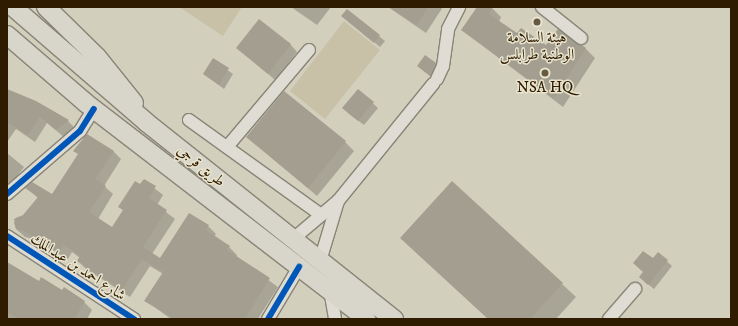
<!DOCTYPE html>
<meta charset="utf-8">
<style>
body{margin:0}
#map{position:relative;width:738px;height:326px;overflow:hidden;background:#d3cfbd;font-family:"IM FELL DW Pica",Amiri,serif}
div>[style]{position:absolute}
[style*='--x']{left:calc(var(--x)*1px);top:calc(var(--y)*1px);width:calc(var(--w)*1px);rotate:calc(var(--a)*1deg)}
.green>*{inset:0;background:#c8c1a7}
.shadow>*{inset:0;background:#0003}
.building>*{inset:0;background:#a39e90}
.roads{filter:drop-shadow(1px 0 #888476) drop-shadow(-1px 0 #888476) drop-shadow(0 1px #888476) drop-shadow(0 -1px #888476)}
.minor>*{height:12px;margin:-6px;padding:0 6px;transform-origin:6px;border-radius:6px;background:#dedcd3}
.highway>*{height:18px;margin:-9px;padding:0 9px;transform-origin:9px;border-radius:9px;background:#d8d6cb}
.cycleway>*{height:6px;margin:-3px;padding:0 3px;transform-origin:3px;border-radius:3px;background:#0057b8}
.dots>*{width:11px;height:11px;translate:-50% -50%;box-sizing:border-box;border:2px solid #e9e4ce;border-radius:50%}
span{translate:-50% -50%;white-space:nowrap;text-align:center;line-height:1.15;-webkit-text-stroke:3px #e9e4ce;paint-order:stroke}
.poi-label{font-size:15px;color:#2f1b00}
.street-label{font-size:15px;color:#2f1b00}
.frame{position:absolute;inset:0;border:8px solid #2f1b00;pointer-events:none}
</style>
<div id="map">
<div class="green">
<i style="clip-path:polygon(179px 7px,242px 7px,223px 36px)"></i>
<i style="clip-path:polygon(344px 21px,380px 50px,325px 119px,290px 91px)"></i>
</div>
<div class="shadow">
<i style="clip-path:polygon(291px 7px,331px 7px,317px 25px)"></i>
<i style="clip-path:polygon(388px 7px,443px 7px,426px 33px)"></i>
<i style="clip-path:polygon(478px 7px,492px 8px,501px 17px,499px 22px,518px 35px,546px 47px,576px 45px,586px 49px,595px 58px,563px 107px,462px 30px)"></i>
<i style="clip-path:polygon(347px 10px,385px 41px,380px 47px,342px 16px)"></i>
<i style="clip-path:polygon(290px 44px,297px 52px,275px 80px,238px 48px)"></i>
<i style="clip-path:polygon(213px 60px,233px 74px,224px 89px,204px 74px)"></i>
<i style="clip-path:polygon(435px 64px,440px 69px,435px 80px,423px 70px)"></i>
<i style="clip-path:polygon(358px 90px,378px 108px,364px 125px,348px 113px)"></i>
<i style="clip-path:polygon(7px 92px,19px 94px,68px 121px,75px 128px,64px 137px,47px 123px,35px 142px,16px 129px,7px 142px)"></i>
<i style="clip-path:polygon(247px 137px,345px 142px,354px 151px,317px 196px)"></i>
<i style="clip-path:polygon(113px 151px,121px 159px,104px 186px,113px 194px,98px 219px,113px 228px,124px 211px,119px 206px,144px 180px,163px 195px,157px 205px,175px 219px,152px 254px,160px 259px,208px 226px,216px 234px,214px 237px,229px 247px,237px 255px,236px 257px,278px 287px,258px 319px,171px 319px,146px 301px,163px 274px,150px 266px,130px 297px,86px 269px,78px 261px,80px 258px,72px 252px,68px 259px,33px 239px,25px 237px,16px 229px,14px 223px,17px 217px,24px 216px,38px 198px,27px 188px,53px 195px)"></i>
<i style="clip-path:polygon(7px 153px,24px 167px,11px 184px,7px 182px)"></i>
<i style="clip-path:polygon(658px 253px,672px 266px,654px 289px,645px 282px,644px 272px)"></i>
<i style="clip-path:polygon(7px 263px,39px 282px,84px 302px,92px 310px,87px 319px,7px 319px)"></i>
<i style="clip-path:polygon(562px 284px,576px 297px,556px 319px,488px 319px)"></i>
</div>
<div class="building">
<i style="clip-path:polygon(389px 7px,428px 7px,417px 25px)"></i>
<i style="clip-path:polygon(477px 7px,493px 7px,489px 14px,517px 33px,521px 28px,546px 45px,558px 29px,586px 48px,554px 98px,461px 30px)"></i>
<i style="clip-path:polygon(347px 9px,380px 35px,374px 43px,341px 16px)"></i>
<i style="clip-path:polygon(259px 19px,291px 44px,268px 74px,236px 48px)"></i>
<i style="clip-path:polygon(425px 55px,436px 63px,430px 76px,417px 66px)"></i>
<i style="clip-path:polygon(213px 58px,229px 68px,219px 85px,203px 74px)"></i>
<i style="clip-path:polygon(7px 89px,36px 101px,69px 120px,56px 130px,40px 117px,28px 135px,7px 122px)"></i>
<i style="clip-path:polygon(358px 89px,374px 102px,358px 121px,342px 108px)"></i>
<i style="clip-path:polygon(284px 91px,346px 141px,308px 188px,246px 137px)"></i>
<i style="clip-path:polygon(87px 134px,114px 151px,95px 179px,106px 186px,89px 212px,112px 227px,123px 210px,118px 207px,135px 181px,140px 184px,144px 179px,156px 186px,149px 198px,167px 210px,143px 247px,160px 258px,189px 213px,209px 225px,206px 230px,230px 246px,227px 250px,270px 278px,245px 319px,175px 319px,144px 301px,163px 272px,142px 259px,122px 290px,77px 261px,80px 256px,64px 245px,59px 252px,24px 231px,16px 229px,14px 219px,23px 215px,38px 197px,25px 188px,32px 182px,52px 194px,78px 154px,73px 151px)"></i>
<i style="clip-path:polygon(452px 181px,563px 283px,530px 319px,488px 319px,400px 238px)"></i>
<i style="clip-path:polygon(643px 251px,653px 258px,658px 252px,668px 260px,648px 285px,639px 277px,643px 272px,633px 263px)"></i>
<i style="clip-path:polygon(7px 262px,39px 281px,41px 277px,62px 290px,64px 287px,85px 301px,74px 319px,18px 319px,7px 312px)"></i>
</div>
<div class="roads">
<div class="minor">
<i style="--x:542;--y:7;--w:50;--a:38.5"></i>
<i style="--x:437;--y:79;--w:14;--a:-65"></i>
<i style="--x:443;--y:66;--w:37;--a:-82"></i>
<i style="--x:448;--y:29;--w:25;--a:-63"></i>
<i style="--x:189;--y:120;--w:163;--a:35.7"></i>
<i style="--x:227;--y:147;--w:127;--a:-49.8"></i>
<i style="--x:7;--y:194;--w:96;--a:-40.8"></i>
<i style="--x:80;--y:131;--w:26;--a:-58"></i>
<i style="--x:7;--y:236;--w:152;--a:33.2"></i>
<i style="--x:293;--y:239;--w:59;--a:-40.2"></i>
<i style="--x:338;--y:201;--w:151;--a:-50.9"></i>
<i style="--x:320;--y:261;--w:63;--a:-73.3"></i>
<i style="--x:330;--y:290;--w:29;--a:80"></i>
<i style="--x:268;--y:319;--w:61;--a:-59.2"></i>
<i style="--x:609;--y:319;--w:40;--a:-49"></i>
</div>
<div class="highway">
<i style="--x:13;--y:7;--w:176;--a:40.8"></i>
<i style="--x:146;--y:122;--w:317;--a:38.5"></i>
<i style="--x:46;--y:7;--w:71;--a:44.4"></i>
<i style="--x:97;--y:57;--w:59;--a:51.2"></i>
<i style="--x:7;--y:35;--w:104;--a:40.7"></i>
<i style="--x:86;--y:103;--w:354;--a:37.6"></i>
</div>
</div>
<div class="cycleway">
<i style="--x:7;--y:194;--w:96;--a:-40.8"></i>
<i style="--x:80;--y:131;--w:26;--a:-58"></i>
<i style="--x:7;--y:236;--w:152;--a:33.2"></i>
<i style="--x:268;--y:319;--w:61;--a:-59.2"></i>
</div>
<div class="dots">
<i style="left:537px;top:22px;background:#685a42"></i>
<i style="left:545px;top:73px;background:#685a42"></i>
</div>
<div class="poi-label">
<span style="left:537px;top:46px">هيئة السلامة<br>الوطنية طرابلس</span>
<span style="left:545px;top:88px">NSA HQ</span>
</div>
<div class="street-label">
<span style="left:201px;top:166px;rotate:39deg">طريق قرجي</span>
<span style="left:78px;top:267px;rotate:33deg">شارع احمد بن عبدالملك</span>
</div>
<div class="frame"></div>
</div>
